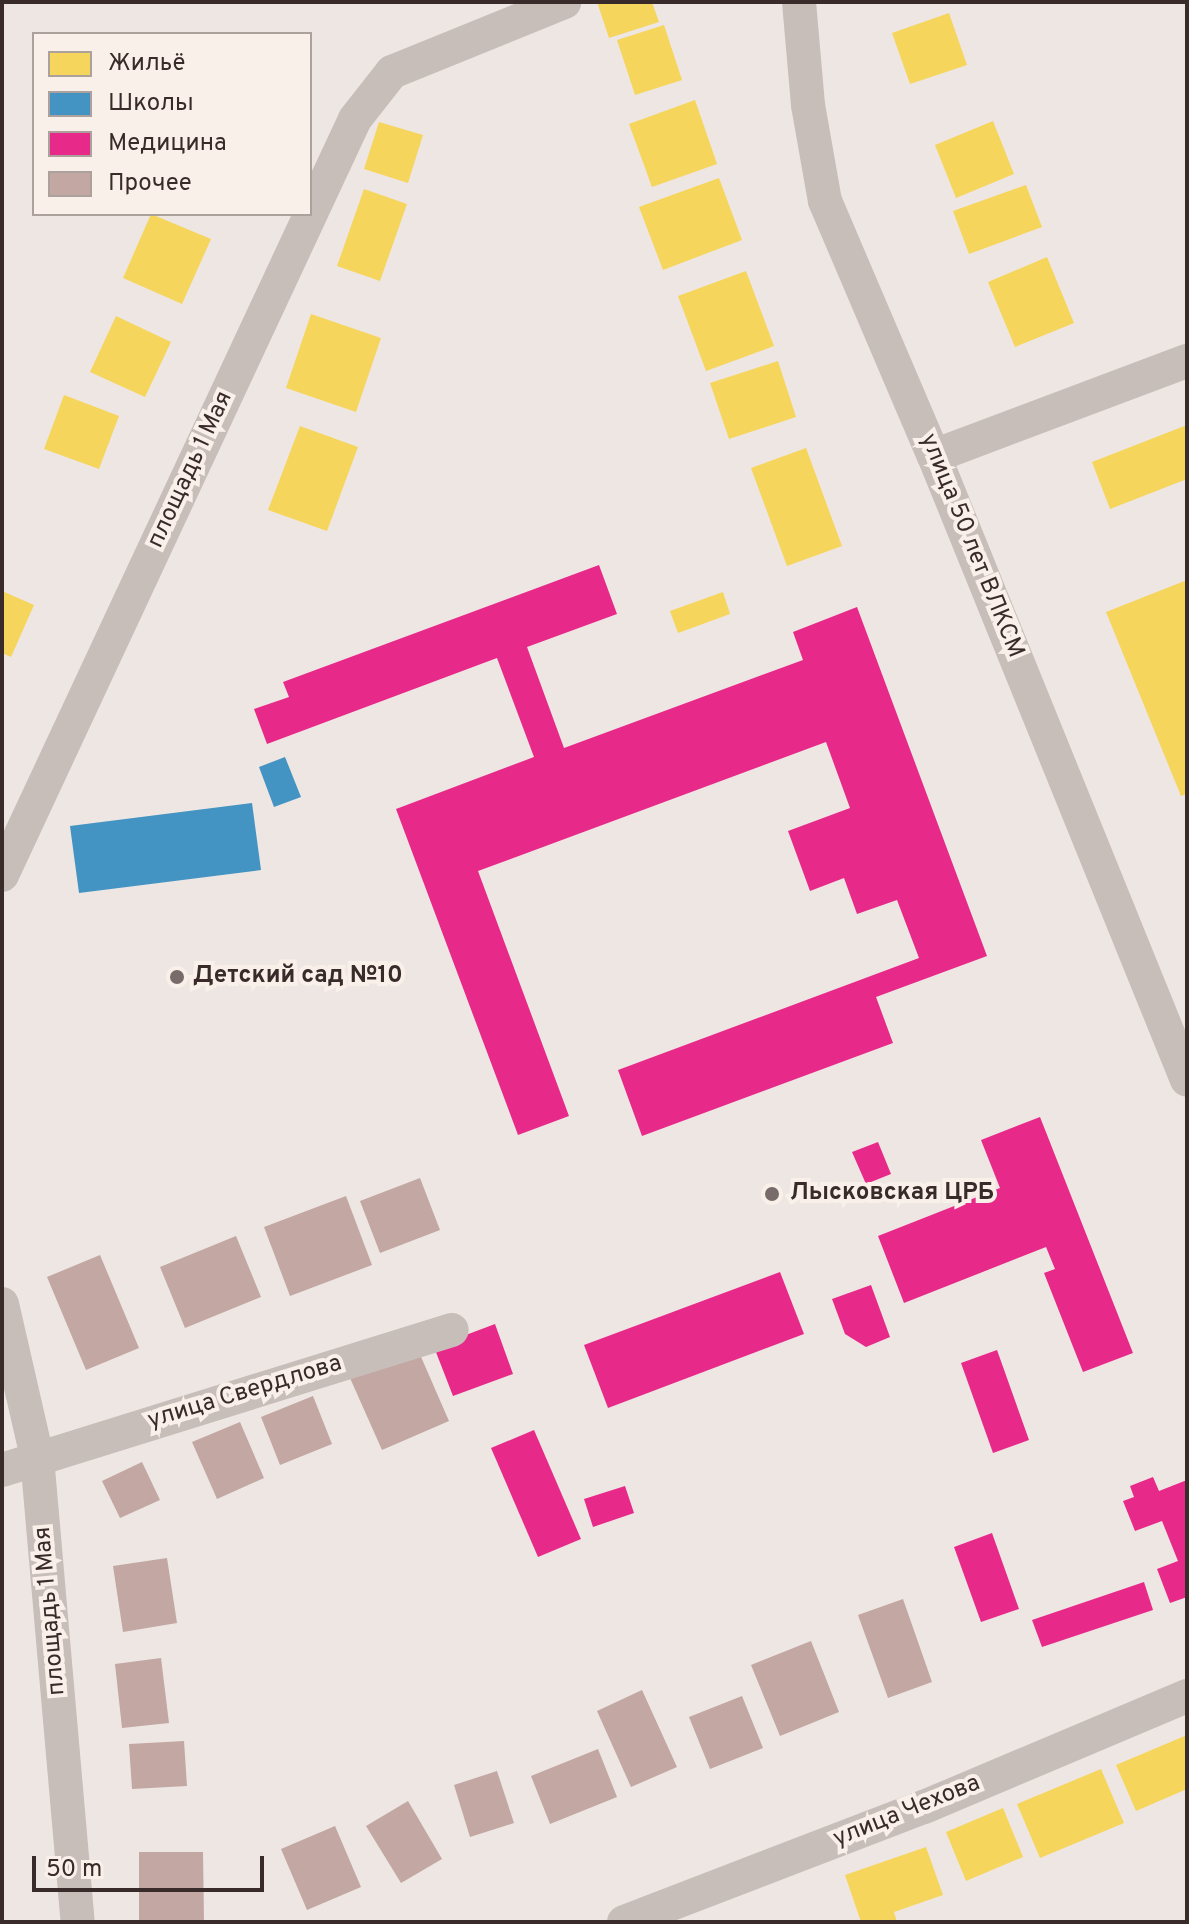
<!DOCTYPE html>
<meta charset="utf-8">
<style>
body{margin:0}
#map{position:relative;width:1189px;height:1924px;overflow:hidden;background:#eee6e2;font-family:Overpass,sans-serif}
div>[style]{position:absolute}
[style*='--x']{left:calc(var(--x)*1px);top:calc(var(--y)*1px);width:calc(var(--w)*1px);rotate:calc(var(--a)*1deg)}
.homes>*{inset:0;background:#f6d55c}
.schools>*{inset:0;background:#4393c3}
.health>*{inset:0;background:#e7298a}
.building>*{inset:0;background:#c2a7a3}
.street>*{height:34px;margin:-17px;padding:0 17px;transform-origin:17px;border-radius:17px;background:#c7beba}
.dots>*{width:22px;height:22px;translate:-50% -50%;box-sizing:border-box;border:4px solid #faf0ea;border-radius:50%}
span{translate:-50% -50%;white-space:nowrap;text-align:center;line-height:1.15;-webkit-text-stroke:8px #faf0ea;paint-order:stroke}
.street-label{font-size:24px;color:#382b29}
.poi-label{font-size:24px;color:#382b29;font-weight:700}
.left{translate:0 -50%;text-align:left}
.frame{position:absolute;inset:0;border:4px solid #382b29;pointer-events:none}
.legend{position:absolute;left:32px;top:32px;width:280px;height:184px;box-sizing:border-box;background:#faf0ea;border:2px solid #aca19d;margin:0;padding:10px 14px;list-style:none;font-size:24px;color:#382b29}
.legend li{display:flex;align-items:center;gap:16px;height:40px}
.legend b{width:40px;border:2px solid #aca19d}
.scale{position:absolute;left:32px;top:1856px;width:232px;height:36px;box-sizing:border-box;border:4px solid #382b29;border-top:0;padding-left:10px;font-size:24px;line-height:28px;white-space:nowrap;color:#382b29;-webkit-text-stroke:6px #faf0ea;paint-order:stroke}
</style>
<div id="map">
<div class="homes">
<i style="clip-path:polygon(597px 2px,652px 2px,659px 22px,609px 38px)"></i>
<i style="clip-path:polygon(949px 13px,967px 65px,910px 84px,892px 33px)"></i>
<i style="clip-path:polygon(664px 25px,682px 80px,635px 95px,617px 40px)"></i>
<i style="clip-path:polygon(695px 100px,717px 164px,652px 187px,629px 124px)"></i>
<i style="clip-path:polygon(993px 121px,1014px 174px,956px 198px,935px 145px)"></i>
<i style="clip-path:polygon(379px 122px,423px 135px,408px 183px,364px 169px)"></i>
<i style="clip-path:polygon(719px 178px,742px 240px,663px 270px,639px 207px)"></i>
<i style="clip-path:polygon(1026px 185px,1042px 227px,969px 254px,953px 211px)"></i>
<i style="clip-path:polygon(364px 189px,407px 204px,380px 281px,337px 266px)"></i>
<i style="clip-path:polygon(151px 214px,211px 239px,182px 304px,123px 278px)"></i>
<i style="clip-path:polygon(1047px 257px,1074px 323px,1015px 347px,988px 282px)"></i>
<i style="clip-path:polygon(746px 271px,774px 346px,706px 371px,678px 296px)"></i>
<i style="clip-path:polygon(311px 314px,381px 338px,356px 412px,286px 388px)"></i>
<i style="clip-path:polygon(116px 316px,171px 342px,145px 397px,90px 372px)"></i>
<i style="clip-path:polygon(778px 361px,796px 417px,729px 439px,710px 383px)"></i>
<i style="clip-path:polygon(64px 395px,119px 416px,99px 469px,44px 449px)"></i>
<i style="clip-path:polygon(1187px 425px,1187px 479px,1110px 509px,1092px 462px)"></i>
<i style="clip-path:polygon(300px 426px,358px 447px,327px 531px,268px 510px)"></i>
<i style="clip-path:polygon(806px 448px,842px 546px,787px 566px,751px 468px)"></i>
<i style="clip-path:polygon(1187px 580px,1187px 794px,1181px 796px,1106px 612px)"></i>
<i style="clip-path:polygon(2px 591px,34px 605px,11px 657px,2px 653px)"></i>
<i style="clip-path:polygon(723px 592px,730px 614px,678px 633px,670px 611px)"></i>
<i style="clip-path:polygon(1187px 1735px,1187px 1789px,1136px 1811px,1116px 1765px)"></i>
<i style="clip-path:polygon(1101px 1769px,1124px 1823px,1040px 1858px,1017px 1804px)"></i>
<i style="clip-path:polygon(1003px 1808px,1023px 1857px,966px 1881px,946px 1832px)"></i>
<i style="clip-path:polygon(926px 1847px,943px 1895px,894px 1912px,897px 1922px,861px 1922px,845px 1875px)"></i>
</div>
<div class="schools">
<i style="clip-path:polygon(285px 757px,301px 797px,274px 807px,259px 767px)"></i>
<i style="clip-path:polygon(252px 803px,261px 870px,79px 893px,70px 826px)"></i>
</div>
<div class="health">
<i style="clip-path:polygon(599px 565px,617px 614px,527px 647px,564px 748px,803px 660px,793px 632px,857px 607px,987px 956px,876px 997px,893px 1043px,642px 1136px,618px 1070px,919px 958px,897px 900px,857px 914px,844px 878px,810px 891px,788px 831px,850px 808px,826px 742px,478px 871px,569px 1116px,518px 1135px,396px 809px,534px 757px,497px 658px,267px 744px,254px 709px,289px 697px,283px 682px)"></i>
<i style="clip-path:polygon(1040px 1117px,1133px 1353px,1083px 1372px,1044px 1273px,1055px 1269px,1046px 1247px,904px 1303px,878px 1236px,1000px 1188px,981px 1140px)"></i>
<i style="clip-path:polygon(878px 1142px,891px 1174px,866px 1184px,852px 1152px)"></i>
<i style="clip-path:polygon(780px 1272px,804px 1334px,608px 1408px,584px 1345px)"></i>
<i style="clip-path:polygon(871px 1285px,890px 1337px,866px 1347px,845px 1334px,832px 1299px)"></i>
<i style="clip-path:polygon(495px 1324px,513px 1374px,453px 1396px,434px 1347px)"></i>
<i style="clip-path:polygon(997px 1350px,1029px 1440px,993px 1453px,961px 1363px)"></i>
<i style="clip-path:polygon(534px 1430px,581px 1539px,538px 1557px,491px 1448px)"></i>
<i style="clip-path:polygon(1153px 1477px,1159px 1491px,1187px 1480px,1187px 1597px,1170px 1603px,1157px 1569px,1178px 1561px,1162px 1521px,1135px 1531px,1123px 1501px,1134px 1497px,1130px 1486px)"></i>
<i style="clip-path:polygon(625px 1486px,634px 1513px,593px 1527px,584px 1499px)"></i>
<i style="clip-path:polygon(992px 1533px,1019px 1609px,981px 1622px,954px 1547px)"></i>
<i style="clip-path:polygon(1144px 1582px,1153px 1610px,1042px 1647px,1032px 1620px)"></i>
</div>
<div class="building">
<i style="clip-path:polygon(420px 1178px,440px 1230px,380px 1253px,360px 1201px)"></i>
<i style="clip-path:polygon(346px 1196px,372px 1265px,290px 1296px,264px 1227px)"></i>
<i style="clip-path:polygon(236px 1236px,261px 1297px,185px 1328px,160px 1267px)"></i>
<i style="clip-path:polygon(100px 1255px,139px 1348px,86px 1370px,47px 1277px)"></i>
<i style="clip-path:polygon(418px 1350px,449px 1421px,382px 1450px,350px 1378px)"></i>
<i style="clip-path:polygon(313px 1396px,332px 1444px,280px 1465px,261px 1417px)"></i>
<i style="clip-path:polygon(240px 1422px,264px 1478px,217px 1499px,192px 1442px)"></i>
<i style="clip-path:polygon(142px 1462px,160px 1500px,120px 1518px,102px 1481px)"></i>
<i style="clip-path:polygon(167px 1558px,177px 1623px,123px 1632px,113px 1566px)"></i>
<i style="clip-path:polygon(903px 1599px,932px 1682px,888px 1698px,858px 1615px)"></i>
<i style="clip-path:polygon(811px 1641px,839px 1712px,780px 1736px,751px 1665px)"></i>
<i style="clip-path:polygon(161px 1658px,169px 1723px,122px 1728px,115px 1664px)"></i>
<i style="clip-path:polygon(642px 1690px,677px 1767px,631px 1787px,597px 1711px)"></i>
<i style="clip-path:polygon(742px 1696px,763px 1748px,710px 1769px,689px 1717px)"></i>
<i style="clip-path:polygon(184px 1741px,187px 1786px,132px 1789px,129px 1744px)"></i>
<i style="clip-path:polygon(598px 1749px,617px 1797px,550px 1824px,531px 1776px)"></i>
<i style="clip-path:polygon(497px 1771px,514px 1823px,470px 1837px,454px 1785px)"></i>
<i style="clip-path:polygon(408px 1801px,442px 1859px,401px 1883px,366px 1826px)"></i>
<i style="clip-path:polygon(335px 1826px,361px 1887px,307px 1910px,281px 1849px)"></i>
<i style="clip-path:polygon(139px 1852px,203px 1852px,204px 1922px,139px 1922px)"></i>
</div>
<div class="street">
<i style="--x:799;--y:2;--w:103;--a:85"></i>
<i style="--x:808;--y:105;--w:97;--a:80"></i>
<i style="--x:825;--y:201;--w:277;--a:66.9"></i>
<i style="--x:934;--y:456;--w:673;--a:67.93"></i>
<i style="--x:934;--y:456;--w:270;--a:-20.6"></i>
<i style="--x:2;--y:875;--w:834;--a:-64.97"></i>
<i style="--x:355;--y:119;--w:60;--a:-51.8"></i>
<i style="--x:392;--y:72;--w:186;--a:-22.1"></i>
<i style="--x:2;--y:1304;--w:157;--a:77.1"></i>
<i style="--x:37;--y:1457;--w:467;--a:85"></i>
<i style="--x:2;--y:1470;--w:471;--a:-17.3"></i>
<i style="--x:624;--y:1922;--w:321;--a:-21"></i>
<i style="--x:924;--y:1807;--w:285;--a:-22.9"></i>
</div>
<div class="dots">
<i style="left:177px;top:977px;background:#786c6a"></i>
<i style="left:772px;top:1194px;background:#786c6a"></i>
</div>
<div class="street-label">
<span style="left:191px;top:470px;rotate:-65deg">площадь 1 Мая</span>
<span style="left:971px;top:546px;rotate:68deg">улица 50 лет ВЛКСМ</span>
<span style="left:245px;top:1393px;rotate:-17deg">улица Свердлова</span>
<span style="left:51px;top:1611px;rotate:-95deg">площадь 1 Мая</span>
<span style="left:907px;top:1812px;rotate:-22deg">улица Чехова</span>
</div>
<div class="poi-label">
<span class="left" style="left:193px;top:977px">Детский сад №10</span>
<span class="left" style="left:790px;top:1194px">Лысковская ЦРБ</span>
</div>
<div class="frame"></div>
<ul class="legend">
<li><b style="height:22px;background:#f6d55c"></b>Жильё</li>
<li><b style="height:22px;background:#4393c3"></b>Школы</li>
<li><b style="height:22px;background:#e7298a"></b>Медицина</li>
<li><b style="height:22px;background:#c2a7a3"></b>Прочее</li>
</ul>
<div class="scale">50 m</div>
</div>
